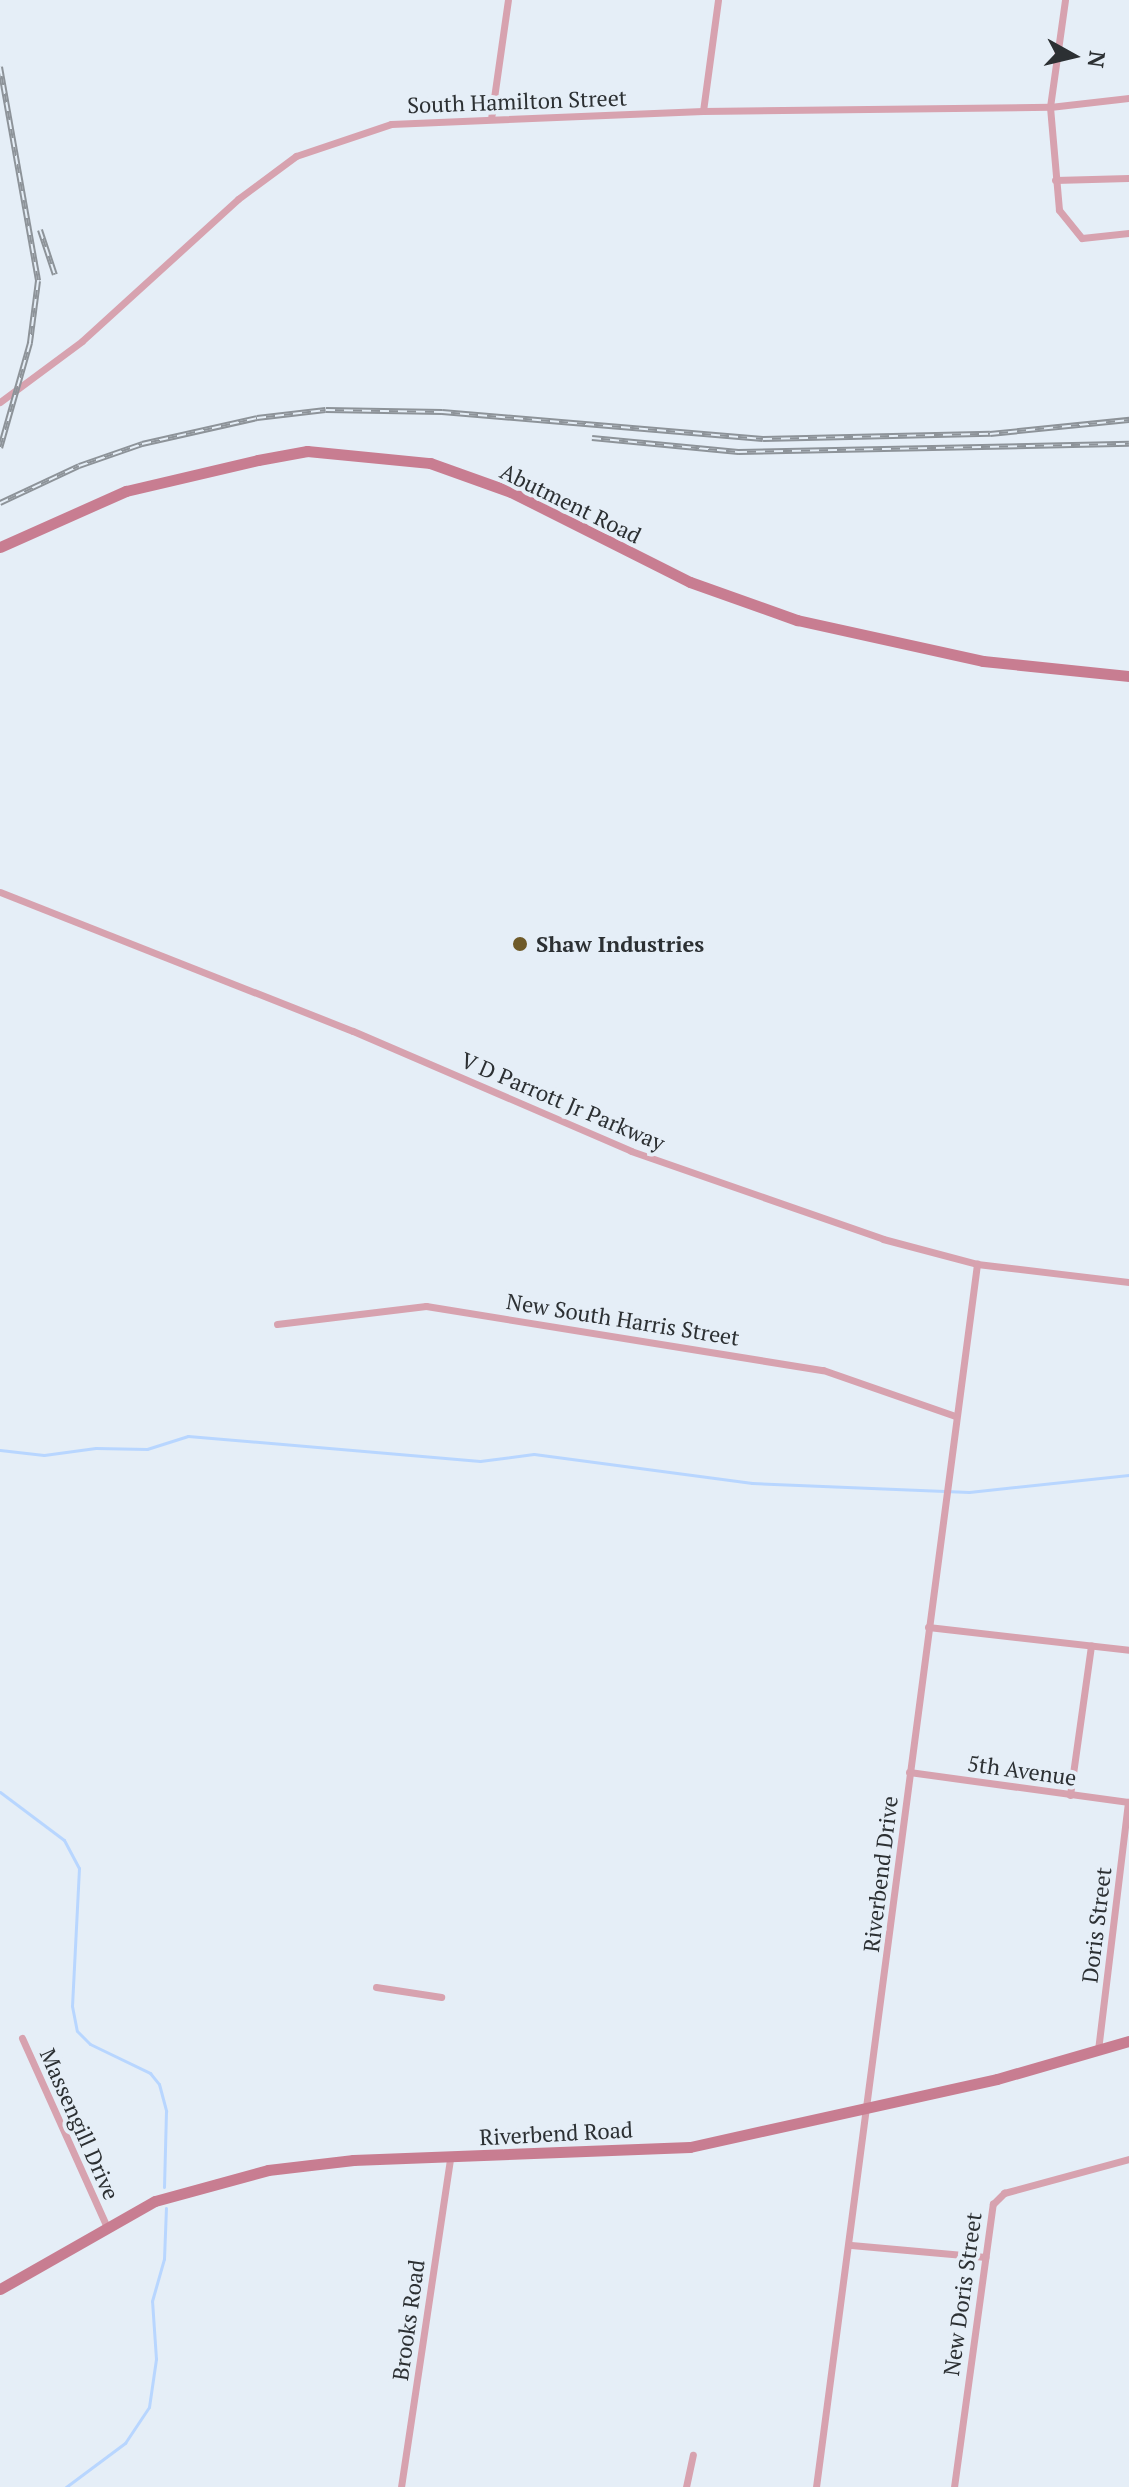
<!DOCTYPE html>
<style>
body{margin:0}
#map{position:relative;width:1129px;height:2487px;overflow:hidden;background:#e5eef7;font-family:"PT Serif",serif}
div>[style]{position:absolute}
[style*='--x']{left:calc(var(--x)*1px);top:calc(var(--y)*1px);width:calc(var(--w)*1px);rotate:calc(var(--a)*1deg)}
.stream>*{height:3px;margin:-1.5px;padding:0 1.5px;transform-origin:1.5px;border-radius:1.5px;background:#b8d6ff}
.street>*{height:7px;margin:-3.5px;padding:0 3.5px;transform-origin:3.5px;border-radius:3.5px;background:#d7a2af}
.secondary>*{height:11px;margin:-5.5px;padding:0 5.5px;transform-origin:5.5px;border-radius:5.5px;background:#c87d91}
.rail>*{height:6px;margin-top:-3px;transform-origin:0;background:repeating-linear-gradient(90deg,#e5eef7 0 9px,#8d9399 0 18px);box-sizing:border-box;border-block:2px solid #8d9399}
.dots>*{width:22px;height:22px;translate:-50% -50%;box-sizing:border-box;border:4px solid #e5eef7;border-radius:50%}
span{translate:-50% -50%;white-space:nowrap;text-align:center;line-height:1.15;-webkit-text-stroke:8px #e5eef7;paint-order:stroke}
.street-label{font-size:22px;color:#2c3033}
.poi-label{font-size:22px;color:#2c3033;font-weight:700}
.left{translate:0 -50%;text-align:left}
.north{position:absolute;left:1033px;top:16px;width:80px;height:80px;-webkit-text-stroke:6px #e5eef7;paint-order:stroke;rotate:98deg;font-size:22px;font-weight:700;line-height:32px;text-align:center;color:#2c3033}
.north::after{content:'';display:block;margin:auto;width:28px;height:36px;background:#2c3033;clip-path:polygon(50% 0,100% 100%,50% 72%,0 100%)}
</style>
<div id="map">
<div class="stream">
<i style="--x:0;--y:1450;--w:44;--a:6.5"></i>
<i style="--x:44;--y:1455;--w:52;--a:-7.7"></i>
<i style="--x:96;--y:1448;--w:51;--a:1.1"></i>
<i style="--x:147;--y:1449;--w:43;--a:-17.6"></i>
<i style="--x:188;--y:1436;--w:293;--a:4.9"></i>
<i style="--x:480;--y:1461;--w:54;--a:-7.4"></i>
<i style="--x:534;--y:1454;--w:220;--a:7.6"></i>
<i style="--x:752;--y:1483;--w:217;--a:2.4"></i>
<i style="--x:969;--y:1492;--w:161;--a:-6.1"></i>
<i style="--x:0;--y:1792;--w:80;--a:36.9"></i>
<i style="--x:64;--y:1840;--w:32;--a:62"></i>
<i style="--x:79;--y:1868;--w:138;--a:92.9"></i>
<i style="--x:72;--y:2006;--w:25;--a:79"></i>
<i style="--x:77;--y:2031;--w:18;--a:45"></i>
<i style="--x:90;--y:2044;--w:67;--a:25.8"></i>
<i style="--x:150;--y:2073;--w:14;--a:51"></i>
<i style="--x:159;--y:2084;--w:28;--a:75"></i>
<i style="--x:166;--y:2111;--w:76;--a:91.5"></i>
<i style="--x:66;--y:2487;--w:74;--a:-36.7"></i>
<i style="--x:125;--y:2443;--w:43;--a:-56.3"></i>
<i style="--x:149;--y:2407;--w:49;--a:-81.7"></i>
<i style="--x:156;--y:2359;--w:58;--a:-93.9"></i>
<i style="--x:152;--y:2301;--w:44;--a:-74.1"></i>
<i style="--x:164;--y:2259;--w:51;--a:-87.8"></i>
</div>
<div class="street">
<i style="--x:1065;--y:0;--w:108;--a:98"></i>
<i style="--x:1050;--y:107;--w:103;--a:85"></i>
<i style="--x:1059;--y:210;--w:36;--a:51"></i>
<i style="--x:1082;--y:238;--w:47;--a:-6.1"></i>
<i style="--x:703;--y:111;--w:112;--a:-82.3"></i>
<i style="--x:491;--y:119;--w:120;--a:-81.9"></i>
<i style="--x:1055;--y:180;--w:74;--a:-1.5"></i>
<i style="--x:0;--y:402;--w:102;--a:-36.6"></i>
<i style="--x:82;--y:341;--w:211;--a:-42.3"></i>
<i style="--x:238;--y:199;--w:72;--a:-36.6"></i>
<i style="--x:296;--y:156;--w:100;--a:-18.6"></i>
<i style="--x:391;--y:124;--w:312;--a:-2.4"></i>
<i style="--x:703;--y:111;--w:347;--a:-0.7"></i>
<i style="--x:1050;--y:107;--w:80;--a:-6.5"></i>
<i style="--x:0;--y:892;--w:379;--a:21.5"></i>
<i style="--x:353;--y:1031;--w:303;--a:23.3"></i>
<i style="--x:631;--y:1151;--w:267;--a:19.2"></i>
<i style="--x:883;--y:1239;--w:97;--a:14.9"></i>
<i style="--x:977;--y:1264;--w:153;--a:6.8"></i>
<i style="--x:277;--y:1324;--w:150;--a:-6.9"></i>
<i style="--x:426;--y:1306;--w:402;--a:9.2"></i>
<i style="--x:823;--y:1370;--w:140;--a:19.2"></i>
<i style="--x:928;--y:1627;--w:202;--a:6.5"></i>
<i style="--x:909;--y:1772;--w:222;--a:7.8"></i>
<i style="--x:1070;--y:1795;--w:151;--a:-82"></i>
<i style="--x:376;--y:1987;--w:66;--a:8.7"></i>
<i style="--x:22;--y:2038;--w:205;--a:65.8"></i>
<i style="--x:1098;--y:2050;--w:250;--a:-83.1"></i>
<i style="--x:851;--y:2245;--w:135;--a:5.1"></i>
<i style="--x:401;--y:2487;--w:333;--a:-81.5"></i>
<i style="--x:686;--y:2487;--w:33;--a:-78"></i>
<i style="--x:816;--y:2487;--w:1234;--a:-82.5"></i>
<i style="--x:954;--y:2487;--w:286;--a:-82.2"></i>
<i style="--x:993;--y:2204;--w:16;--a:-45"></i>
<i style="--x:1004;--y:2193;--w:130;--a:-15.2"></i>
</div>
<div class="secondary">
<i style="--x:0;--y:547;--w:138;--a:-24"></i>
<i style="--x:126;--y:491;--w:136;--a:-13.2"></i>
<i style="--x:258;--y:460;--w:50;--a:-10.4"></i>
<i style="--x:307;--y:451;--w:124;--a:5.6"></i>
<i style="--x:430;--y:463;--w:86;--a:19.7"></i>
<i style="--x:511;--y:492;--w:200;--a:26.7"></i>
<i style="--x:690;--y:582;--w:114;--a:19.6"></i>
<i style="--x:797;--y:620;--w:190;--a:12.4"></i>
<i style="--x:983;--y:661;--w:147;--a:5.9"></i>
<i style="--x:0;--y:2289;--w:178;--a:-29.6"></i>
<i style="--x:155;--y:2201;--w:117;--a:-15.3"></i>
<i style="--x:268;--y:2170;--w:86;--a:-6.7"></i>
<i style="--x:353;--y:2160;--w:337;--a:-2.2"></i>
<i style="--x:690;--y:2147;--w:314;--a:-12.5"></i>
<i style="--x:997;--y:2079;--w:137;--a:-16.1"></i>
</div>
<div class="rail">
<i style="--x:0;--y:67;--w:217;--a:79.9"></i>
<i style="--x:38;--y:281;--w:63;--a:97.4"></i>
<i style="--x:30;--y:343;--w:109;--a:105.9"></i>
<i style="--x:40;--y:230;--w:47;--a:71.6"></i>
<i style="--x:592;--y:438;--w:147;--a:5.5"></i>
<i style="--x:738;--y:452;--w:391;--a:-1.2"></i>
<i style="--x:0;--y:503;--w:87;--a:-25.1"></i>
<i style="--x:79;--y:466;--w:67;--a:-19.2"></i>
<i style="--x:142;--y:444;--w:118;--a:-12.7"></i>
<i style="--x:257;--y:418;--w:69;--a:-6.6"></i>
<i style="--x:326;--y:410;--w:116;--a:1"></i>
<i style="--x:442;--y:412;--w:322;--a:4.8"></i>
<i style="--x:763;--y:439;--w:227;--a:-1.3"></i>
<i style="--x:990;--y:434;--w:140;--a:-5.8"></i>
</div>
<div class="dots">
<i style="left:520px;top:944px;background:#6f5a29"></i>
</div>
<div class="street-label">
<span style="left:517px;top:101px;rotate:-2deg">South Hamilton Street</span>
<span style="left:571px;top:503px;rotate:26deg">Abutment Road</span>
<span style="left:563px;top:1101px;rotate:23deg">V D Parrott Jr Parkway</span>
<span style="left:623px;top:1319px;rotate:9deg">New South Harris Street</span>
<span style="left:1022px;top:1770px;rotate:8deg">5th Avenue</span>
<span style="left:880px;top:1874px;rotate:-83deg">Riverbend Drive</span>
<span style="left:1096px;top:1925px;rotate:-83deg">Doris Street</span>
<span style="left:80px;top:2124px;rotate:66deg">Massengill Drive</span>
<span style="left:556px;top:2133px;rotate:-3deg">Riverbend Road</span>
<span style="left:962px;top:2294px;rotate:-82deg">New Doris Street</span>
<span style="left:408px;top:2320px;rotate:-82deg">Brooks Road</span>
</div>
<div class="poi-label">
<span class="left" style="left:536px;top:944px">Shaw Industries</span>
</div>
<div class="north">N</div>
</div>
